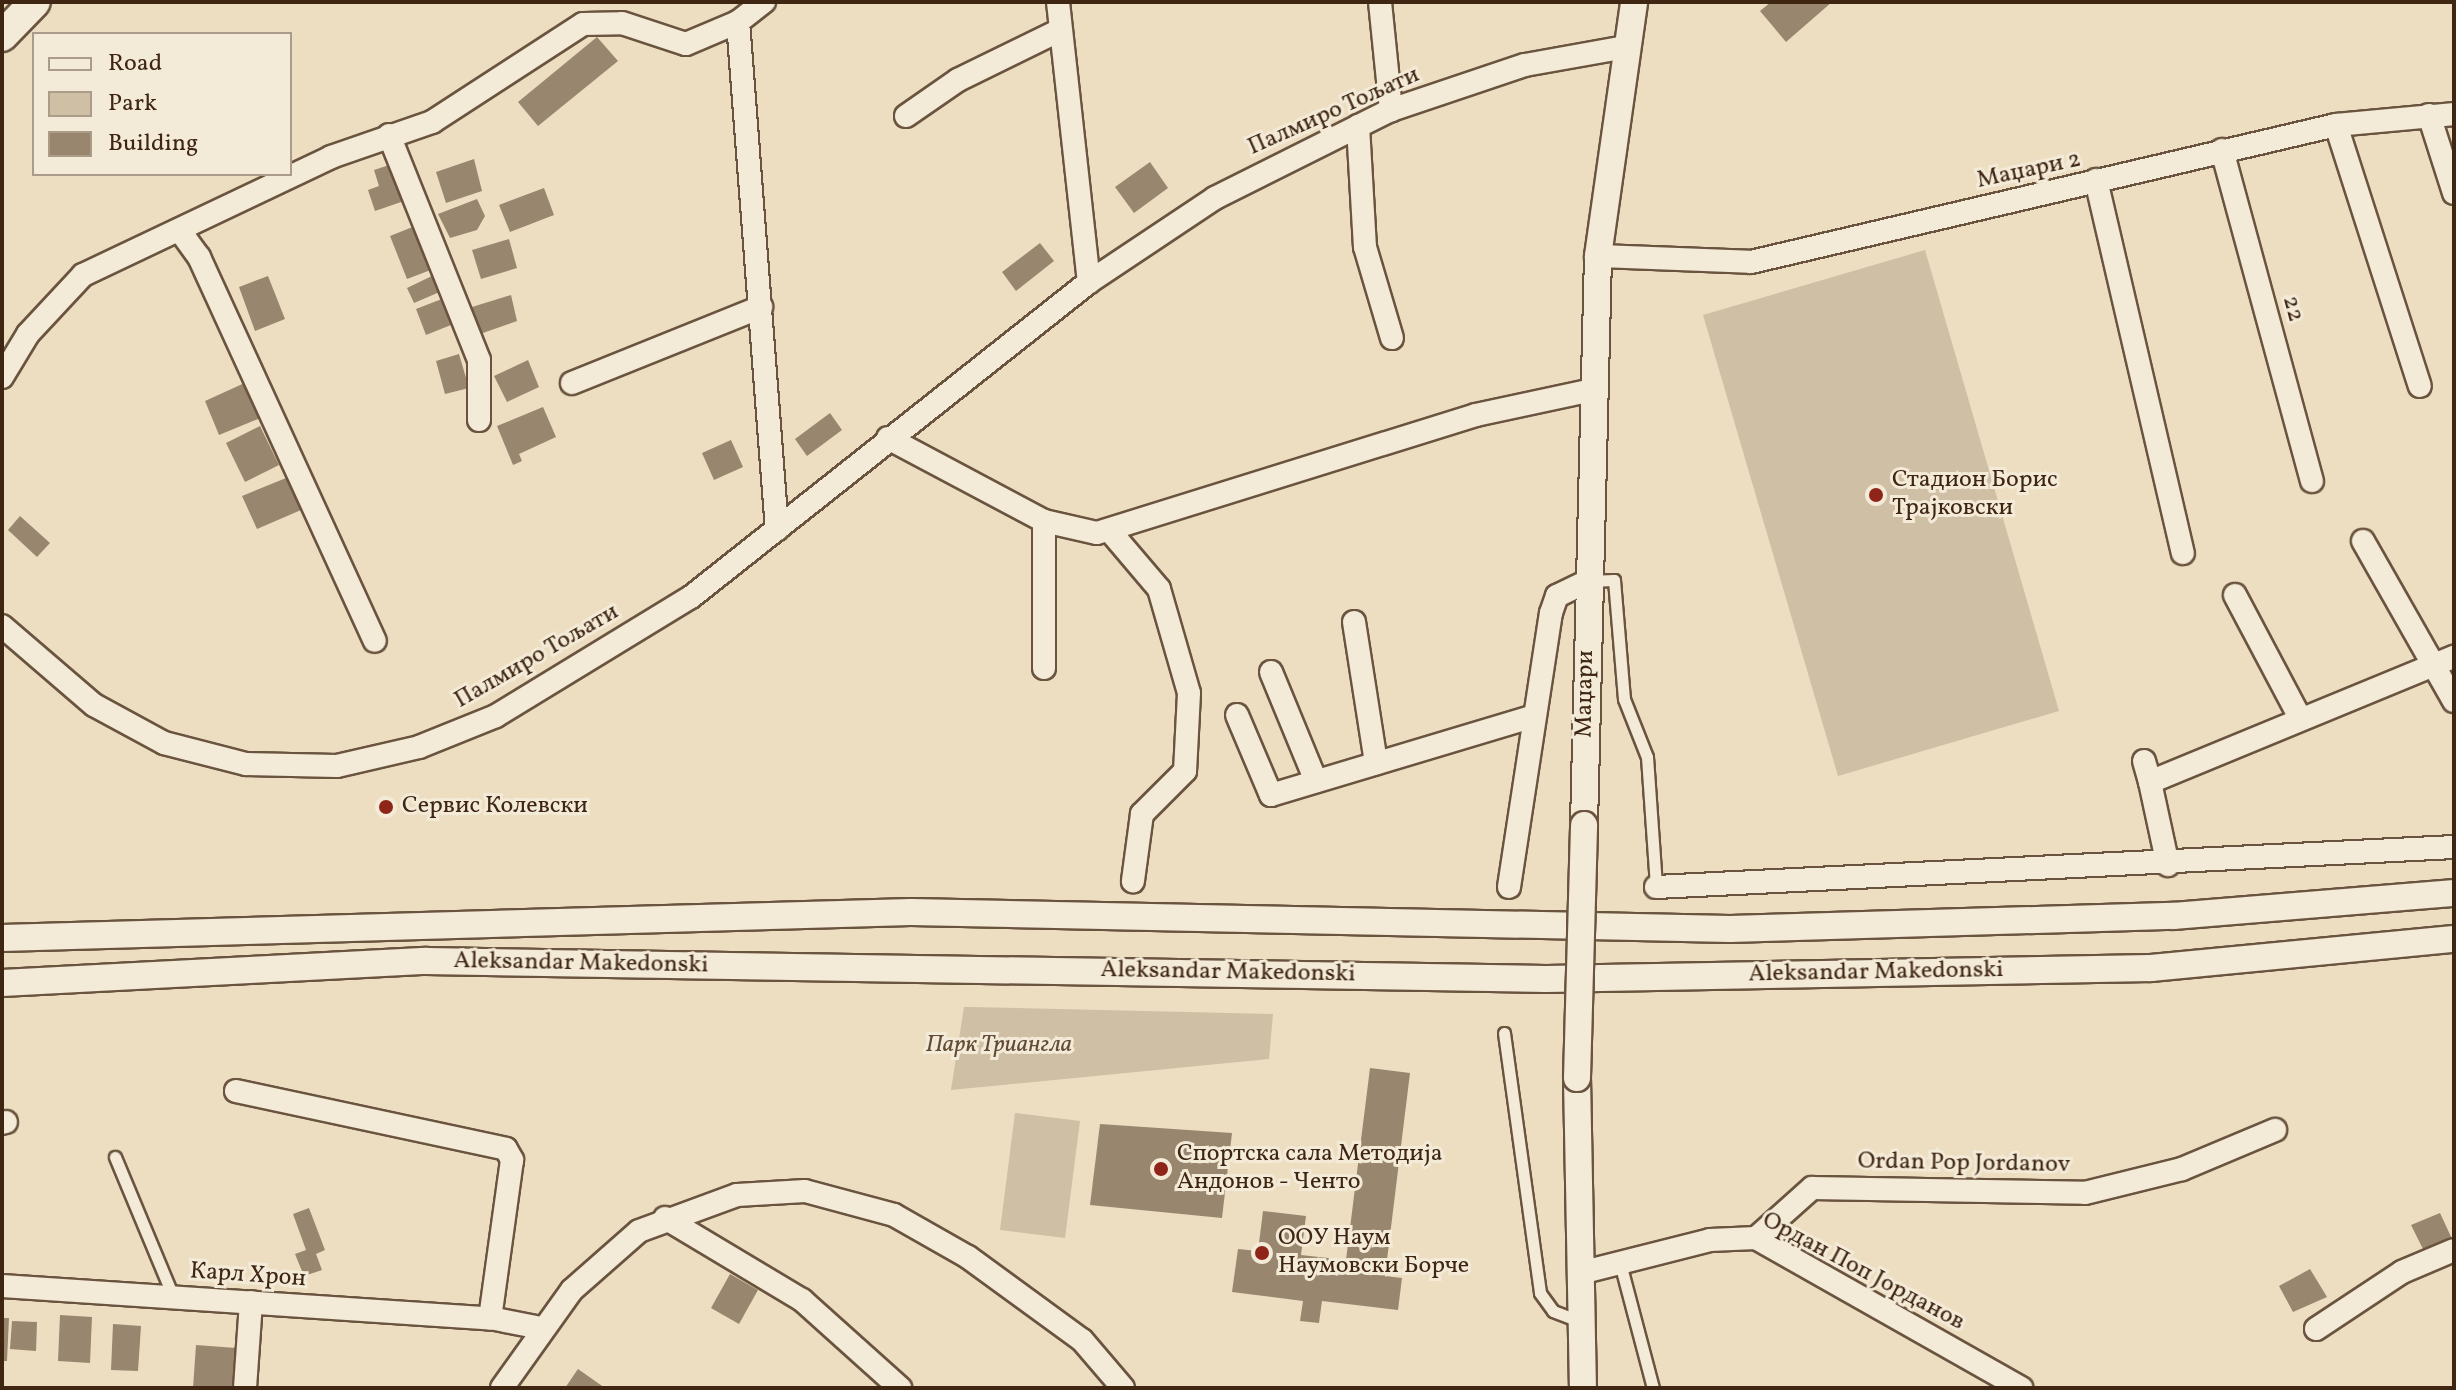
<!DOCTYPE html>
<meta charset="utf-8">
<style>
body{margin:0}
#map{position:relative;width:2456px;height:1390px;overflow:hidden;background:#eddec2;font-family:Vollkorn,serif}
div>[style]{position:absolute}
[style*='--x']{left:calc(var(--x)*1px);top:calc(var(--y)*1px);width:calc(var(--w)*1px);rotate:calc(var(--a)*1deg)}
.green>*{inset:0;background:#cfbfa4}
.building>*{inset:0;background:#99866e}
.roads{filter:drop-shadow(2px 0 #6a543f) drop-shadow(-2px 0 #6a543f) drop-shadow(0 2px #6a543f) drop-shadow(0 -2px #6a543f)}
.service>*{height:11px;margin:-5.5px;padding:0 5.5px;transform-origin:5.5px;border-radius:5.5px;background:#f3ead7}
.minor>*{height:22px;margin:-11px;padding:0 11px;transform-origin:11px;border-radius:11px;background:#f3ead7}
.tertiary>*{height:26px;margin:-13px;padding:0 13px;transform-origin:13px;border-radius:13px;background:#f3ead7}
.secondary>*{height:30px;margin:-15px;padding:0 15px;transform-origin:15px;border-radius:15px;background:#f3ead7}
.bridges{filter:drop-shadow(2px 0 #6a543f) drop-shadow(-2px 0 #6a543f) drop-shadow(0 2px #6a543f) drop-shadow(0 -2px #6a543f)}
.tertiary-bridge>*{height:26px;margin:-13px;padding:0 13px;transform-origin:13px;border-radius:13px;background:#f3ead7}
.dots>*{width:22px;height:22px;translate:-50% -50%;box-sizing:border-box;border:4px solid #f3ead7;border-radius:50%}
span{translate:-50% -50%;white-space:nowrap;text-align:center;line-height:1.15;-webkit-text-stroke:6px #f3ead7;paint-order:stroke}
.street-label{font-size:24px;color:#3e2613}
.poi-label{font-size:24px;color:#3e2613}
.left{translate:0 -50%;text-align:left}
.park-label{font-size:24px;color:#624c37;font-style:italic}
.frame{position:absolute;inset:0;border:4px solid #3e2613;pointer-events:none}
.legend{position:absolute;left:32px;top:32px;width:260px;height:144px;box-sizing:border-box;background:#f3ead7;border:2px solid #ab9c89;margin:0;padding:10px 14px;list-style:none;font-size:24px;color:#3e2613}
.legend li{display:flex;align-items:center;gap:16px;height:40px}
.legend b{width:40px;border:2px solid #ab9c89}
</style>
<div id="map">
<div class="green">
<i style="clip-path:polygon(1925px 250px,2059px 711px,1838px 776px,1703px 315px)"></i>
<i style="clip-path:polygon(964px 1007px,970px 1007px,1273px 1014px,1269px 1059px,951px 1090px)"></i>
<i style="clip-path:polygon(1015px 1113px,1080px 1121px,1065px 1238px,1000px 1230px)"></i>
</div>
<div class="building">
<i style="clip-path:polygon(1771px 2px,1832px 2px,1786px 42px,1760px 11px)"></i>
<i style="clip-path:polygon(597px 37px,618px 61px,538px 126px,518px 102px)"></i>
<i style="clip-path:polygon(474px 159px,482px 191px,446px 203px,436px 172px)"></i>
<i style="clip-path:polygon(1150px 162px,1168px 188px,1134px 213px,1115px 187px)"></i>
<i style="clip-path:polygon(392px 164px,404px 201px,375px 211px,368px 190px,379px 186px,374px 170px)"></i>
<i style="clip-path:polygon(544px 188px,554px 215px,510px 232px,499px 205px)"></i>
<i style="clip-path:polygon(477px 199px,485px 216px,477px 230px,450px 238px,438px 214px)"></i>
<i style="clip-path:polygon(420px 224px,436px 268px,407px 279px,390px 236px)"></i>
<i style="clip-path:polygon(509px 239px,517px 268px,481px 279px,472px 250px)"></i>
<i style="clip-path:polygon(1040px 243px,1054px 261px,1016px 291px,1002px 272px)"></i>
<i style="clip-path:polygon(434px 275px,442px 291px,414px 303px,407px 288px)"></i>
<i style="clip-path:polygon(268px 276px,285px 319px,255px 331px,239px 287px)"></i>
<i style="clip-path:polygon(511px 295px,517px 321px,480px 334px,472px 307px)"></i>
<i style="clip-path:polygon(447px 297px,456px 323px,426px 335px,416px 309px)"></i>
<i style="clip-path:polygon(459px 354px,469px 388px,445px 394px,436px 361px)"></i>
<i style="clip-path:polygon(528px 360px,539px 387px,507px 402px,494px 376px)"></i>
<i style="clip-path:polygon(249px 381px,263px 417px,219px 435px,205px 401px)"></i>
<i style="clip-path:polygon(543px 407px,556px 437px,519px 454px,522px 461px,513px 465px,497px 426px)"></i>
<i style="clip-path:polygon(830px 413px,842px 430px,807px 456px,795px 439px)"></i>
<i style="clip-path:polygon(260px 426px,279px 465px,245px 482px,226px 443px)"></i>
<i style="clip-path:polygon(731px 440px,743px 467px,714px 480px,702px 453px)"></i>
<i style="clip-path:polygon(286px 478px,301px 510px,257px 529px,242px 496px)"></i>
<i style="clip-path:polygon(20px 516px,50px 543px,37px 557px,8px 530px)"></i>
<i style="clip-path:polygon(1370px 1068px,1410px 1073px,1385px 1276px,1402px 1278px,1398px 1310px,1322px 1301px,1319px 1323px,1300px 1321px,1303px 1301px,1232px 1292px,1238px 1249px,1258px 1251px,1263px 1211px,1306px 1216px,1301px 1255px,1346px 1260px)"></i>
<i style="clip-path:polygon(1100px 1124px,1232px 1133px,1222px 1218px,1090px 1205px)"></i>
<i style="clip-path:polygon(309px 1208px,325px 1250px,316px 1254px,322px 1270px,304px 1276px,295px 1254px,306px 1250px,293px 1214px)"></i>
<i style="clip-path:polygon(2440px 1213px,2453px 1241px,2425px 1253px,2411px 1225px)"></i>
<i style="clip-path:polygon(2310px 1269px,2327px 1297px,2293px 1312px,2279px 1286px)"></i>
<i style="clip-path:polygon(730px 1274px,758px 1290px,739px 1324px,711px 1308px)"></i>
<i style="clip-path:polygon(60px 1315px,92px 1317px,90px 1363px,58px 1361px)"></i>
<i style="clip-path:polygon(2px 1318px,9px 1318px,7px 1361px,2px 1361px)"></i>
<i style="clip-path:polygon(12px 1321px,37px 1322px,36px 1351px,10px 1349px)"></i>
<i style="clip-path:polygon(113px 1324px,141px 1326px,138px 1371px,111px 1370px)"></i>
<i style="clip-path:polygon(196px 1345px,236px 1348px,233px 1388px,193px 1388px)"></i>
<i style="clip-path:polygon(578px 1369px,605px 1388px,565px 1388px)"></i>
</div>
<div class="roads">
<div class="service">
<i style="--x:1588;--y:581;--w:26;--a:-2"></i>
<i style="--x:1614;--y:580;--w:119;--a:85.2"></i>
<i style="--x:1624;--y:699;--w:62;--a:68.4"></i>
<i style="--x:1647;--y:757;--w:130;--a:86"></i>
<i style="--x:1504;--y:1033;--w:262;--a:82.1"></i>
<i style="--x:1540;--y:1293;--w:22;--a:54"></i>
<i style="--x:1553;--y:1311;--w:31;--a:21"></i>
<i style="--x:115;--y:1157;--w:151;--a:67.4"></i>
<i style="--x:1620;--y:1263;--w:129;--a:75.2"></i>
</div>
<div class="minor">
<i style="--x:1058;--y:2;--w:282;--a:83.7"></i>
<i style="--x:1380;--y:2;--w:109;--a:84.2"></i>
<i style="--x:738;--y:22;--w:33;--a:-38"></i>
<i style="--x:2429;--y:115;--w:82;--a:72.2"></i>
<i style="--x:906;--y:116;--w:63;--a:-34.7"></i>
<i style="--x:958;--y:80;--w:114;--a:-26.1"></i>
<i style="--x:2336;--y:125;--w:274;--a:72.2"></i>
<i style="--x:1358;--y:126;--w:121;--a:86.7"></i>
<i style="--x:1365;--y:247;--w:95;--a:73.5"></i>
<i style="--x:389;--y:135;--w:242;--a:68.2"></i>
<i style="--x:479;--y:360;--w:60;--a:90"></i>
<i style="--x:2222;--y:150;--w:343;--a:74.8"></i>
<i style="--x:2096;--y:180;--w:383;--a:76.9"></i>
<i style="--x:180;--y:231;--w:32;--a:54"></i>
<i style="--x:199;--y:257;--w:422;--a:65.4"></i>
<i style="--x:1598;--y:256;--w:153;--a:2.2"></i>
<i style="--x:1751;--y:262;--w:601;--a:-13.18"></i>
<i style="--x:2336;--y:125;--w:119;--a:-5.3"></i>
<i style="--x:2;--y:377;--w:50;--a:-58.8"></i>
<i style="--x:28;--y:334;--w:81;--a:-47"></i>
<i style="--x:83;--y:275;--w:275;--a:-25.4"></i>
<i style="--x:331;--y:157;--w:107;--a:-19.1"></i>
<i style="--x:432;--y:122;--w:180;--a:-33"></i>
<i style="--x:583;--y:24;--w:39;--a:-1"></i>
<i style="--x:622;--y:23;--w:67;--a:18.2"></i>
<i style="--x:686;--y:44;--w:56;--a:-22.9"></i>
<i style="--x:738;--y:22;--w:509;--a:85.61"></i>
<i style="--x:572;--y:383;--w:204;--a:-21.9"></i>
<i style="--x:888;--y:438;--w:177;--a:28"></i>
<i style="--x:1044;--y:521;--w:54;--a:12.8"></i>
<i style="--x:1097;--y:533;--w:397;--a:-17.3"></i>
<i style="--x:1476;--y:415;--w:120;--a:-12.1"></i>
<i style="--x:1044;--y:521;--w:147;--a:90"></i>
<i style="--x:1109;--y:530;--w:77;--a:49.7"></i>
<i style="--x:1159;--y:589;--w:108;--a:73.9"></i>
<i style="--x:1189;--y:693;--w:78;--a:92.9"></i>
<i style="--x:1185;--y:771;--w:61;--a:135"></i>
<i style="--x:1142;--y:814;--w:68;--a:97.7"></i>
<i style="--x:2363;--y:541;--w:184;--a:60.4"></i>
<i style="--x:2235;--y:595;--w:139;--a:62.1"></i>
<i style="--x:1354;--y:622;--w:143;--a:81.1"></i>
<i style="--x:2;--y:626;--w:121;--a:40.7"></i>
<i style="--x:94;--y:705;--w:80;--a:28.5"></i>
<i style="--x:164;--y:743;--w:85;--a:14.4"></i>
<i style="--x:246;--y:764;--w:91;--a:1.3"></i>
<i style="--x:337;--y:766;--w:84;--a:-13"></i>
<i style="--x:419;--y:747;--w:83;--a:-21.9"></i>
<i style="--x:496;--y:716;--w:228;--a:-31.4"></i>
<i style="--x:691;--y:597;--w:508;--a:-38.36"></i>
<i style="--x:1089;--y:282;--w:151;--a:-33.7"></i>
<i style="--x:1215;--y:198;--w:197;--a:-26.6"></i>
<i style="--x:1391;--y:110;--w:141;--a:-18.6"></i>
<i style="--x:1525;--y:65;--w:103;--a:-10.1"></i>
<i style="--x:1271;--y:672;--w:118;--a:67.6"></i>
<i style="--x:1237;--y:715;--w:87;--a:67"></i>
<i style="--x:1271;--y:795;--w:275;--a:-16.7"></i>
<i style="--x:2144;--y:761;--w:22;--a:74"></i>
<i style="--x:2150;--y:782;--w:329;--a:-22.4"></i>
<i style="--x:2150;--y:782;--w:85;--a:77.8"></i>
<i style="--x:1509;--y:887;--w:277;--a:-81.3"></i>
<i style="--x:1551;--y:613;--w:18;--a:-71"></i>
<i style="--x:1557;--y:596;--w:34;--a:-26"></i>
<i style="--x:1656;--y:887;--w:799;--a:-2.87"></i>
<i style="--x:236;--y:1091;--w:276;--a:12.1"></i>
<i style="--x:506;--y:1149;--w:13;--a:61"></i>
<i style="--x:512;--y:1160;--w:160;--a:97.9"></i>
<i style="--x:2;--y:1123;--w:4;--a:-14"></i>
<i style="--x:665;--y:1218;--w:160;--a:30.9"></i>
<i style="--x:802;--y:1300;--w:132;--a:41.9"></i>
<i style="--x:1756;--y:1238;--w:75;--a:-41.8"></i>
<i style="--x:1812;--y:1188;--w:273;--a:1"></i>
<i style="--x:2085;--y:1193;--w:100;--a:-13.9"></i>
<i style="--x:2182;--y:1169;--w:101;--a:-22.8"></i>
<i style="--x:1580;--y:1273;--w:134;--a:-14.2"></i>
<i style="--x:1710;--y:1240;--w:46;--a:-2.5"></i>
<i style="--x:1756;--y:1238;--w:305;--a:29.5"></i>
<i style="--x:2;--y:1286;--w:489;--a:3.8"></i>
<i style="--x:490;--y:1318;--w:52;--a:11.1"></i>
<i style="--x:2316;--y:1329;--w:103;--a:-33.5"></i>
<i style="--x:2402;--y:1272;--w:56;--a:-22.9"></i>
<i style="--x:245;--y:1388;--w:86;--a:-86"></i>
<i style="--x:502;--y:1388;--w:120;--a:-54.5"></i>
<i style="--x:572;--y:1290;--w:89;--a:-41.4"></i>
<i style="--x:639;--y:1231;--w:104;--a:-20.2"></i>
<i style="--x:737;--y:1195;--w:68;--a:-3.4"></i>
<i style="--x:805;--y:1191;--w:92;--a:15.1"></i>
<i style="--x:894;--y:1215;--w:85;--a:29.6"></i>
<i style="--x:968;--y:1257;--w:141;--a:36.1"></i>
<i style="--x:1082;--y:1340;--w:63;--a:49.5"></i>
</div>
<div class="tertiary">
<i style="--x:1584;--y:825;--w:569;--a:-88.59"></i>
<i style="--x:1598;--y:256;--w:257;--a:-81.9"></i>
<i style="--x:2;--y:938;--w:909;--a:-1.64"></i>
<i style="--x:911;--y:912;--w:819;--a:1.19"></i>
<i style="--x:1730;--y:929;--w:444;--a:-1.7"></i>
<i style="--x:2174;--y:916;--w:281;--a:-4.7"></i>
<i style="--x:2;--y:983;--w:425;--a:-3"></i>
<i style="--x:426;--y:961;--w:1120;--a:0.92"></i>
<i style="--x:1546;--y:979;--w:605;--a:-1.04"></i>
<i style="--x:2151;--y:968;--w:304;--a:-5.5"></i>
<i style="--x:1577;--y:1078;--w:310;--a:88.9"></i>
</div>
<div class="secondary">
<i style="--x:2;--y:36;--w:47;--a:-45.9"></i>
</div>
</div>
<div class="bridges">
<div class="tertiary-bridge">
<i style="--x:1577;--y:1078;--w:253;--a:-88.4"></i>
</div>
</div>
<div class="dots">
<i style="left:1876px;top:495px;background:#8f2418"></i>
<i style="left:386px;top:807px;background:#8f2418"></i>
<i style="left:1161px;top:1169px;background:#8f2418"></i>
<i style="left:1262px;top:1253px;background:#8f2418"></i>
</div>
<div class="street-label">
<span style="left:1334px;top:112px;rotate:-24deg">Палмиро Тољати</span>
<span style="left:2029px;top:171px;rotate:-12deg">Маџари 2</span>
<span style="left:2292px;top:309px;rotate:75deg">22</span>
<span style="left:537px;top:657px;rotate:-30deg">Палмиро Тољати</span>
<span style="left:1586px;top:694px;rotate:-89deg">Маџари</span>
<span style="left:581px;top:964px;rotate:1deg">Aleksandar Makedonski</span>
<span style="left:1228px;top:973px;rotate:1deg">Aleksandar Makedonski</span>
<span style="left:1876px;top:973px;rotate:-1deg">Aleksandar Makedonski</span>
<span style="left:1964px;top:1164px;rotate:1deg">Ordan Pop Jordanov</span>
<span style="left:1863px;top:1272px;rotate:28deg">Ордан Поп Јорданов</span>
<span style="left:248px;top:1276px;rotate:4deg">Карл Хрон</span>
</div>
<div class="poi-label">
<span class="left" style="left:1892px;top:495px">Стадион Борис<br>Трајковски</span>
<span class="left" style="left:402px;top:807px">Сервис Колевски</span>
<span class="left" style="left:1177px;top:1169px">Спортска сала Методија<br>Андонов - Ченто</span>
<span class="left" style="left:1278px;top:1253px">ООУ Наум<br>Наумовски Борче</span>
</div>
<div class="park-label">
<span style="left:999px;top:1046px">Парк Триангла</span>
</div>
<div class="frame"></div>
<ul class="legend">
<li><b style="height:10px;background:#f3ead7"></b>Road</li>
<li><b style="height:22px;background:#cfbfa4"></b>Park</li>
<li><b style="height:22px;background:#99866e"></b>Building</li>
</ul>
</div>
